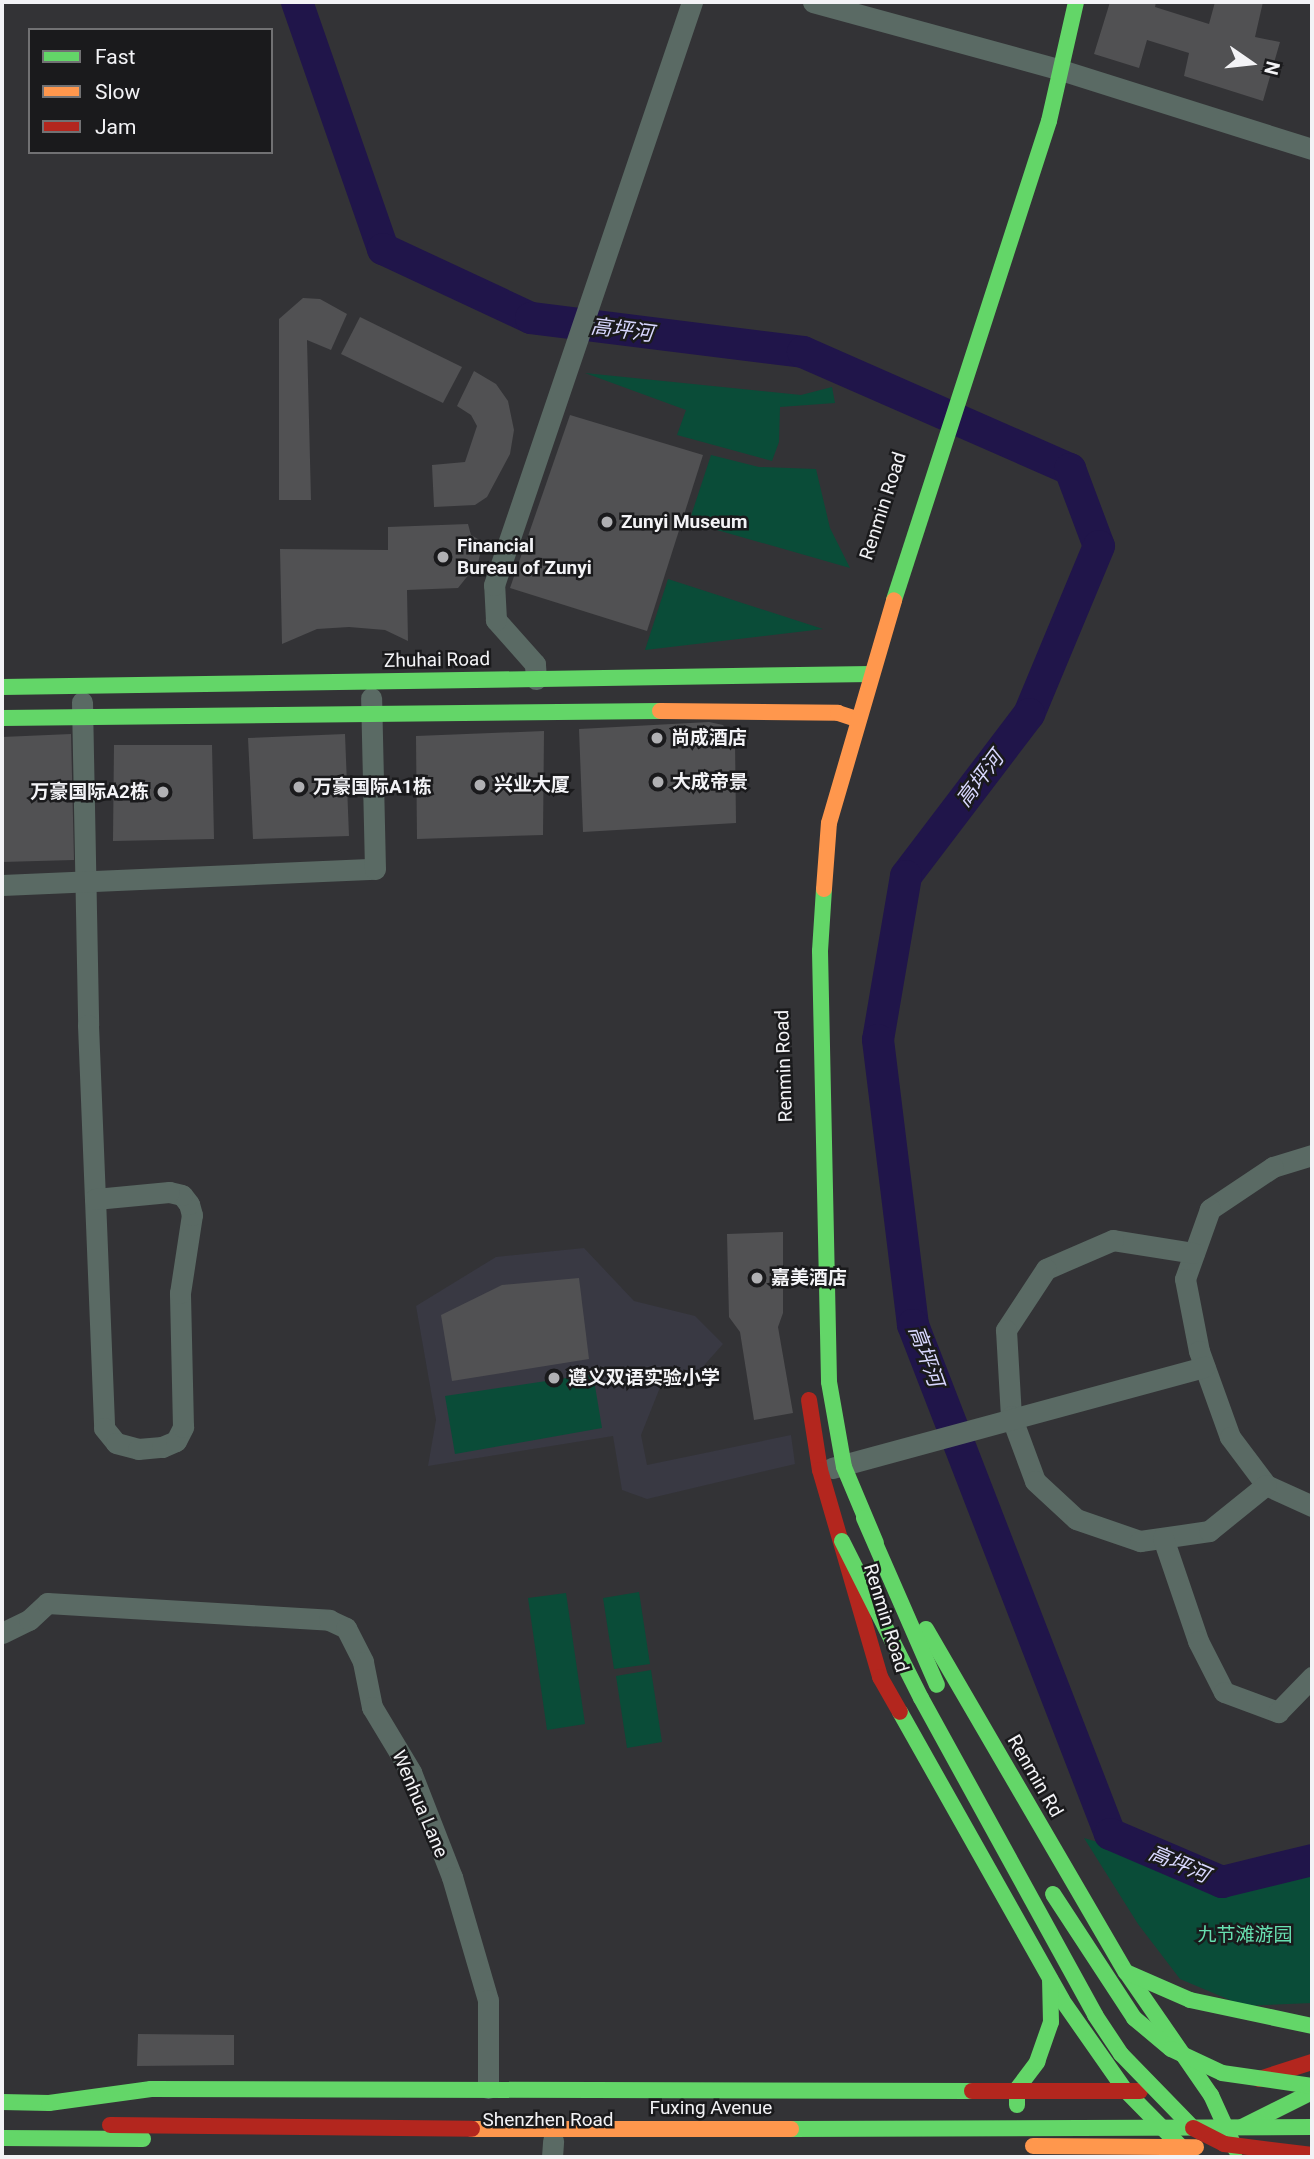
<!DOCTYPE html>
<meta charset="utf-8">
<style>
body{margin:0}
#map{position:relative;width:1314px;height:2159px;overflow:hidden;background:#333336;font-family:Roboto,"Noto Sans SC",sans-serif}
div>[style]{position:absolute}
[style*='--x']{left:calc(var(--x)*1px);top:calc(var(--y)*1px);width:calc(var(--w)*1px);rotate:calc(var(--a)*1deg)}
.built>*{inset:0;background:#393943}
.green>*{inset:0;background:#0a4c38}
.river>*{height:32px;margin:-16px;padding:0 16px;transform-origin:16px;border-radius:16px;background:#20154a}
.building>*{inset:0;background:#515153}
.street>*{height:21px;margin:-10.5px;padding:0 10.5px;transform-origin:10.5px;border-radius:10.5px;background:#5a6a64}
.fast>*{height:16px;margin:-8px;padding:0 8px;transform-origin:8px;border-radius:8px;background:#63d668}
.slow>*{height:16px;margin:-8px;padding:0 8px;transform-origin:8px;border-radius:8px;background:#ff974d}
.jam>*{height:16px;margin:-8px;padding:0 8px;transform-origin:8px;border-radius:8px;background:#b3261e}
.fast-bridge>*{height:16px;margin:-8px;padding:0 8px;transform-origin:8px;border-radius:8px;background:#63d668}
.slow-bridge>*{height:16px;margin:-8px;padding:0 8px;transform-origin:8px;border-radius:8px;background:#ff974d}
.jam-bridge>*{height:16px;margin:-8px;padding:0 8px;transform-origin:8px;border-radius:8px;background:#b3261e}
.dots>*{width:19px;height:19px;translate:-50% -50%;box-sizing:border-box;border:4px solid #1a1a1c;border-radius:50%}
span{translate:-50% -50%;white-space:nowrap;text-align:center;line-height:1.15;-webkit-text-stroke:5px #1a1a1c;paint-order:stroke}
.street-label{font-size:19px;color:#f3f3f6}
.poi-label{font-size:19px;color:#f3f3f6;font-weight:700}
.left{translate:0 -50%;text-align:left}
.right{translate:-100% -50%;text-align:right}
.park-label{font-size:19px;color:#67e0b0}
.water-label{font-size:21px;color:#d8d7fe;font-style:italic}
.frame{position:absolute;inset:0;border:4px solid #f3f3f6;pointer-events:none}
.legend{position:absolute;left:28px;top:28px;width:245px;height:126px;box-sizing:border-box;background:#1a1a1c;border:2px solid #717173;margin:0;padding:9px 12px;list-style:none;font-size:21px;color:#f3f3f6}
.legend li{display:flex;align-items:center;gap:14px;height:35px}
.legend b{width:35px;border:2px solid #717173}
.north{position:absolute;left:1216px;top:28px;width:70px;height:70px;-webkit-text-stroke:5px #1a1a1c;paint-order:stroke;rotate:104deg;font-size:19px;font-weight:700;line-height:28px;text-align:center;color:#f3f3f6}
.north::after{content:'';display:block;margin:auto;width:24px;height:32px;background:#f3f3f6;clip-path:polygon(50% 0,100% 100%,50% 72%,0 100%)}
</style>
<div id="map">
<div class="built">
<i style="clip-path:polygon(584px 1248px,634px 1301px,695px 1316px,723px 1344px,699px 1371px,661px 1385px,641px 1435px,647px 1465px,791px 1435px,795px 1464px,647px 1499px,622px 1490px,613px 1436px,428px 1466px,436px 1420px,416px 1306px,496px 1257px)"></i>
</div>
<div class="green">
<i style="clip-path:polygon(585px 373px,801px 395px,832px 387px,835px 403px,780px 407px,779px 442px,772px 461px,677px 435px,686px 410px)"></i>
<i style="clip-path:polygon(711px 455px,759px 467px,816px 469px,830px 528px,850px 568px,689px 522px)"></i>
<i style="clip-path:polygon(668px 579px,823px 629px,645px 650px)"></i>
<i style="clip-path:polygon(593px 1374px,602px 1428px,455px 1454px,445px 1396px)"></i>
<i style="clip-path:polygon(639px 1592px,650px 1664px,614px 1669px,603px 1598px)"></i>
<i style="clip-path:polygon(566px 1593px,585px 1724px,547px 1730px,528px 1598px)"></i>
<i style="clip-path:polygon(651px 1670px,662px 1742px,627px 1748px,616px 1676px)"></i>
<i style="clip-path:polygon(1084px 1838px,1192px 1870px,1236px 1869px,1312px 1850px,1312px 2003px,1244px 2006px,1180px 1979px,1138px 1924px)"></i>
</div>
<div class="river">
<i style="--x:297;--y:2;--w:262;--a:70.8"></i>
<i style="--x:383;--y:249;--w:163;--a:25"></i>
<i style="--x:531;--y:318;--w:274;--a:7.1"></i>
<i style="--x:803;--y:352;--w:292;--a:23.7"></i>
<i style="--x:1070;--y:469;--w:82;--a:69.4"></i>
<i style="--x:1099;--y:546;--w:182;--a:112.6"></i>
<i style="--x:1029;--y:714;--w:203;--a:127.2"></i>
<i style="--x:906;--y:876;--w:166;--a:99.7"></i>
<i style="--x:878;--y:1040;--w:287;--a:83"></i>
<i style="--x:913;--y:1325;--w:546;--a:68.84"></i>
<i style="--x:1110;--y:1834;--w:122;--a:23.2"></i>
<i style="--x:1222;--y:1882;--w:93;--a:-13.7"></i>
</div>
<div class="building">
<i style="clip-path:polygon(1110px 2px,1156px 2px,1155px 7px,1209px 24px,1215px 2px,1263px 2px,1255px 37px,1280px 42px,1263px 101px,1184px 76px,1189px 53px,1147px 40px,1139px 68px,1094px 54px)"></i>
<i style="clip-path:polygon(303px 298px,320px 299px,347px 314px,331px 350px,307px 340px,311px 500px,279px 500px,279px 319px)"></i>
<i style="clip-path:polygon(360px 317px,462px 367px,443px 403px,341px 354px)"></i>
<i style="clip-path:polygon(474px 371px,496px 384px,508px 401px,514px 430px,510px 454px,487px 497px,475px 505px,434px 507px,432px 465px,465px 462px,477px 426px,471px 415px,457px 406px)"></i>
<i style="clip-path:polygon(570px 415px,703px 455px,647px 631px,510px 588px)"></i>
<i style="clip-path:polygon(468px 524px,471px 535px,483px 542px,478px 563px,458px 588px,407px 590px,408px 641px,385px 630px,349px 627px,317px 629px,282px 644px,280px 549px,388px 550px,388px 527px)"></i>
<i style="clip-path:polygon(709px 722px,723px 725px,735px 742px,736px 823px,583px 832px,579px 729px)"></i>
<i style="clip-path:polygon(544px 731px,543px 835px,417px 839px,416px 736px)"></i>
<i style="clip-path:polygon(71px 734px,74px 860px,2px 862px,2px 737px)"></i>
<i style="clip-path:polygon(345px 734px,349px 836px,253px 839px,248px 738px)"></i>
<i style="clip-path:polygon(114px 745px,212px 745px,214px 839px,113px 841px)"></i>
<i style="clip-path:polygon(783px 1232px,783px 1313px,778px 1327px,793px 1413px,754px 1420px,740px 1332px,729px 1317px,727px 1234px)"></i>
<i style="clip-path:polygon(579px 1278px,589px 1359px,452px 1381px,441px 1315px,502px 1285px)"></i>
<i style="clip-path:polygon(138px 2034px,234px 2035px,234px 2065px,137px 2066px)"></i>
</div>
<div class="street">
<i style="--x:813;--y:2;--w:257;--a:15.3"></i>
<i style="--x:1061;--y:70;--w:263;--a:17.5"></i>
<i style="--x:536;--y:679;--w:15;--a:-94"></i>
<i style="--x:535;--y:664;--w:59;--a:-131.6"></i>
<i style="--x:496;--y:620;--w:35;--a:-93"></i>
<i style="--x:494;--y:585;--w:616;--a:-71.24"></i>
<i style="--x:82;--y:702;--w:323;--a:88.9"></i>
<i style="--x:88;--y:1025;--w:174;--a:87.7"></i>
<i style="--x:95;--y:1199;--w:229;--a:87.7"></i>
<i style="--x:104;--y:1428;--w:19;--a:51"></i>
<i style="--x:116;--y:1443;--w:23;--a:15"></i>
<i style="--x:138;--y:1449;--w:24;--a:-5"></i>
<i style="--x:162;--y:1447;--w:15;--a:-23"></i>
<i style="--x:176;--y:1441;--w:16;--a:-63"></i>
<i style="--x:183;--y:1427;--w:134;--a:-91.3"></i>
<i style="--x:180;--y:1293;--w:79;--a:-81.3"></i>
<i style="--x:192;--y:1215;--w:11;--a:-105"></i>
<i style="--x:189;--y:1204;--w:11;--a:-128"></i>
<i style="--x:182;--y:1195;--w:13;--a:-167"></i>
<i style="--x:169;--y:1192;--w:74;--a:174.6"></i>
<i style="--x:2;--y:885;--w:373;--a:-2.5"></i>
<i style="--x:375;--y:869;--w:171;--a:-91.3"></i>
<i style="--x:1312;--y:1155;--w:41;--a:162.9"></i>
<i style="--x:1273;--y:1167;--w:76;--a:146.3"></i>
<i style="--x:1210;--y:1209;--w:74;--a:109.7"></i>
<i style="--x:1185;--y:1279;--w:73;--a:79"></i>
<i style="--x:1199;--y:1351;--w:91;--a:70.2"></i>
<i style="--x:1230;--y:1437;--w:60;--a:53.1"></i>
<i style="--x:1266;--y:1485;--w:51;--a:24.5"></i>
<i style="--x:1194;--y:1253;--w:82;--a:-170.9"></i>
<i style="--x:1113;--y:1240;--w:73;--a:156.6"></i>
<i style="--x:1046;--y:1269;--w:73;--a:123.3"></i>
<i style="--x:1006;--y:1330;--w:86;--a:86.7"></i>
<i style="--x:1011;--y:1416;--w:69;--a:69.7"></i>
<i style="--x:1035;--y:1481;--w:56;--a:42.8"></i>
<i style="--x:1076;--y:1519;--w:68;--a:19"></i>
<i style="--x:1140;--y:1541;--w:70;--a:-8.2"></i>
<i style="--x:1209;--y:1531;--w:73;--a:-38.9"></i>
<i style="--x:832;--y:1468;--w:386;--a:-15.2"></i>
<i style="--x:1163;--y:1538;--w:109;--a:71.2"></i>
<i style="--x:1198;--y:1641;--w:57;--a:63"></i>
<i style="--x:1224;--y:1692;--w:58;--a:20.3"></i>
<i style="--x:1278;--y:1712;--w:49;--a:-45.8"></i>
<i style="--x:2;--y:1633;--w:30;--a:-26"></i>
<i style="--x:29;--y:1620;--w:25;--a:-43"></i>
<i style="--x:47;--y:1603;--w:283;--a:3.4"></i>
<i style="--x:329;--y:1620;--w:19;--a:25"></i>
<i style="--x:346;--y:1628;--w:38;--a:63"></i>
<i style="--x:363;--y:1662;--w:46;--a:78.7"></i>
<i style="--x:372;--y:1707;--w:76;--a:59"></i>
<i style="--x:411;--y:1772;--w:113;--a:68.7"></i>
<i style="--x:452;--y:1877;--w:128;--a:73.7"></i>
<i style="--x:488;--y:2000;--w:88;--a:90"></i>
<i style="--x:552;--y:2157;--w:16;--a:-86"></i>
</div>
<div class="fast">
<i style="--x:894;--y:600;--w:503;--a:-72.07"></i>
<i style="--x:1049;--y:121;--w:122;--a:-77.2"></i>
<i style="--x:2;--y:687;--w:870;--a:-0.86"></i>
<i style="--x:2;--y:718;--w:658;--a:-0.61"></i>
<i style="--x:824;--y:889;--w:62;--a:93.7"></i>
<i style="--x:820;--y:951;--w:431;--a:88.8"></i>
<i style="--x:829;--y:1382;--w:86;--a:80"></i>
<i style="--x:844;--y:1467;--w:82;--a:67.2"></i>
<i style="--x:926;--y:1629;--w:397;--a:59.8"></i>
<i style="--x:1126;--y:1972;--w:150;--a:55.4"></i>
<i style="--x:1211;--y:2095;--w:60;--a:65.6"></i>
<i style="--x:900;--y:1712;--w:330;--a:60.6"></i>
<i style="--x:1062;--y:2000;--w:110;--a:55"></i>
<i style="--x:1125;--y:2090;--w:94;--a:45.4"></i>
<i style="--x:1126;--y:1972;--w:70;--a:23.6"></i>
<i style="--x:1190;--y:2000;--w:125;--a:12"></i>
<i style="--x:2;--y:2102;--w:47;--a:1.2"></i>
<i style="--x:49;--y:2103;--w:103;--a:-7.8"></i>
<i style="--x:151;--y:2089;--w:821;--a:0.14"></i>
<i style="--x:1017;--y:2105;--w:16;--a:-90"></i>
<i style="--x:1017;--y:2089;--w:34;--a:-53"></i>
<i style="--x:1037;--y:2062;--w:42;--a:-70.7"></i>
<i style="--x:1051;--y:2022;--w:43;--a:-91.3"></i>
<i style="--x:1242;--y:2127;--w:78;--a:-26.6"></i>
<i style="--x:2;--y:2138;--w:141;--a:0.4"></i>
</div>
<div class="slow">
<i style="--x:660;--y:711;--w:178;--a:0.6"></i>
<i style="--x:838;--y:713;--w:19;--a:18"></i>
<i style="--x:824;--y:889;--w:66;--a:-85.7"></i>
<i style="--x:829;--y:823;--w:232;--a:-73.7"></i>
<i style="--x:1033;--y:2146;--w:163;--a:0.4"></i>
</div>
<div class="jam">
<i style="--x:809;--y:1400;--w:71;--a:81.1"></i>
<i style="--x:820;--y:1470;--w:216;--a:73.8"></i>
<i style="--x:880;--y:1677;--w:40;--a:60.3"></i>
<i style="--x:1259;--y:2079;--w:56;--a:-17.8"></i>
<i style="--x:972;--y:2091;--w:168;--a:0"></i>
</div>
<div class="fast-bridge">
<i style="--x:864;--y:1518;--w:182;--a:66.4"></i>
<i style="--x:842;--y:1541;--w:176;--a:63.3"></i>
<i style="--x:921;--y:1698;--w:362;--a:61.2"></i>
<i style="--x:1095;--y:2015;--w:47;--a:56.3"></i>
<i style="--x:1121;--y:2054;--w:103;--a:45.8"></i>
<i style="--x:1053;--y:1894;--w:148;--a:56.8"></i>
<i style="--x:1134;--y:2018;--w:48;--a:40"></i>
<i style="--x:1171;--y:2049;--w:56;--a:25.2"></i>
<i style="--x:1222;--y:2073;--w:91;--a:8.2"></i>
<i style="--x:791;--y:2129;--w:521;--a:-0.22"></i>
</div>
<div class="slow-bridge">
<i style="--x:472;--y:2129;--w:319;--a:0"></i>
</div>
<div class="jam-bridge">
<i style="--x:110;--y:2125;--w:362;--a:0.6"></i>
<i style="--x:1193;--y:2128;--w:35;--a:27"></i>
<i style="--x:1224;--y:2144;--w:89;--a:7.1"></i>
</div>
<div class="dots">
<i style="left:607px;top:522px;background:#b0b0b3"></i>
<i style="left:443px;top:557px;background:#b0b0b3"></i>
<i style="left:657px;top:738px;background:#b0b0b3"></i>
<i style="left:658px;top:782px;background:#b0b0b3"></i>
<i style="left:480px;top:785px;background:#b0b0b3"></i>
<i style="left:299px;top:787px;background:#b0b0b3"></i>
<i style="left:163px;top:792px;background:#b0b0b3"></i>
<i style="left:757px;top:1278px;background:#b0b0b3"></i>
<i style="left:554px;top:1378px;background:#b0b0b3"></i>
</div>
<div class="street-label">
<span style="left:883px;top:506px;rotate:-72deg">Renmin Road</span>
<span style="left:437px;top:660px;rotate:-1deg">Zhuhai Road</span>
<span style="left:784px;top:1066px;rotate:-92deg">Renmin Road</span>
<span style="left:886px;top:1618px;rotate:73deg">Renmin Road</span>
<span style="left:1035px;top:1776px;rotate:60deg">Renmin Rd</span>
<span style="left:420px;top:1804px;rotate:67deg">Wenhua Lane</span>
<span style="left:711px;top:2108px">Fuxing Avenue</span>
<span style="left:548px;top:2120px">Shenzhen Road</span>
</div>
<div class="poi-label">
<span class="left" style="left:621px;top:522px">Zunyi Museum</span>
<span class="left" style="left:457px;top:557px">Financial<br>Bureau of Zunyi</span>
<span class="left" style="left:671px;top:738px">尚成酒店</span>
<span class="left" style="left:672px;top:782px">大成帝景</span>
<span class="left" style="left:494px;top:785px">兴业大厦</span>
<span class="left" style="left:313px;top:787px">万豪国际A1栋</span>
<span class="right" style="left:149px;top:792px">万豪国际A2栋</span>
<span class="left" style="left:771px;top:1278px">嘉美酒店</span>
<span class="left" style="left:568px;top:1378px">遵义双语实验小学</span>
</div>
<div class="park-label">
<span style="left:1245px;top:1935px">九节滩游园</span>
</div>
<div class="water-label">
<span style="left:622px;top:330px;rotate:7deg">高坪河</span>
<span style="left:980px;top:779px;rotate:-53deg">高坪河</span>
<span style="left:926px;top:1356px;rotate:70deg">高坪河</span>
<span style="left:1179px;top:1864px;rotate:23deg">高坪河</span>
</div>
<div class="frame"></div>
<ul class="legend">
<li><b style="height:9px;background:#63d668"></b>Fast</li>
<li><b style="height:9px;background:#ff974d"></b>Slow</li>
<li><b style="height:9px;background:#b3261e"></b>Jam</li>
</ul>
<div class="north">N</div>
</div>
